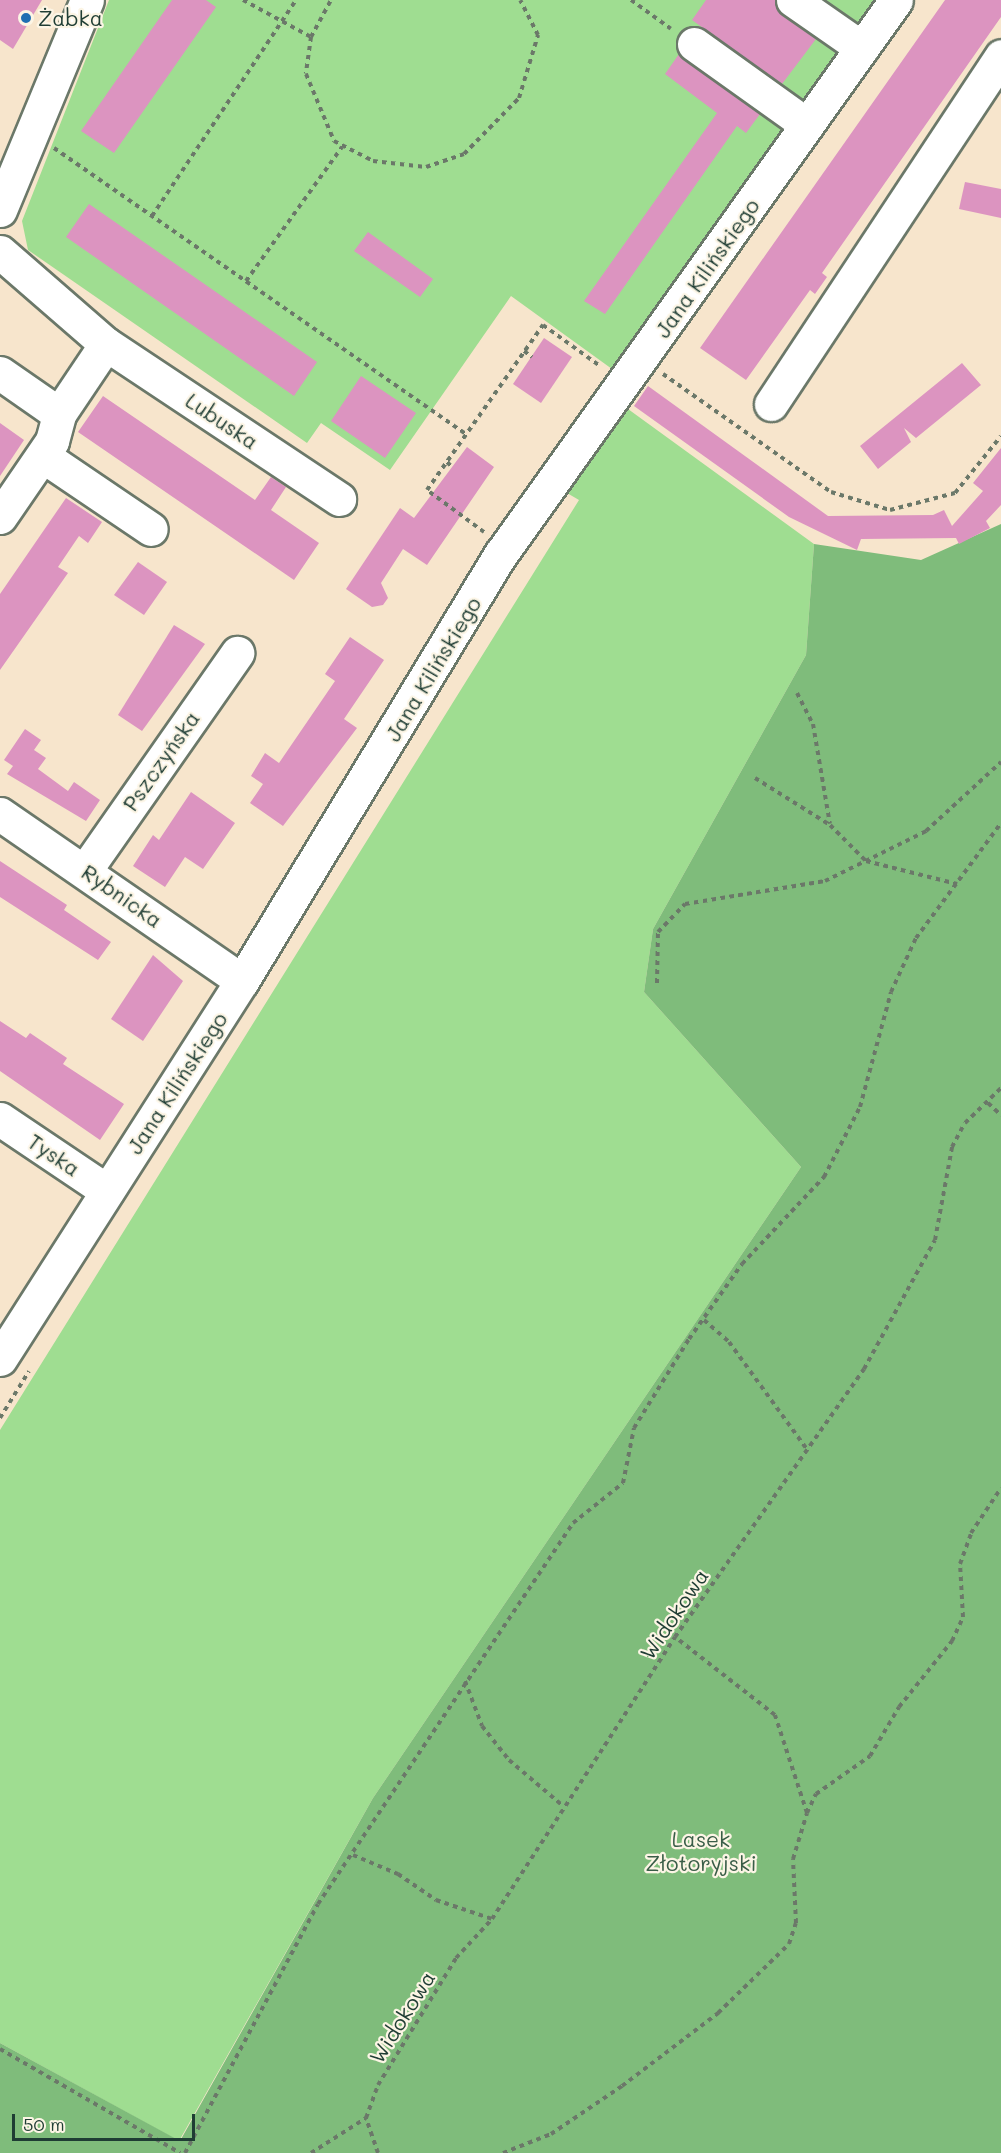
<!DOCTYPE html>
<meta charset="utf-8">
<style>
body{margin:0}
#map{position:relative;width:1001px;height:2153px;overflow:hidden;background:#f7e5cc;font-family:Mali,sans-serif}
div>[style]{position:absolute}
[style*='--x']{left:calc(var(--x)*1px);top:calc(var(--y)*1px);width:calc(var(--w)*1px);rotate:calc(var(--a)*1deg)}
.green>*{inset:0;background:#9fdd91}
.forest>*{inset:0;background:#7fbc7b}
.building>*{inset:0;background:#dc94c0}
.path>*{height:4px;margin-top:-2px;transform-origin:0;background:repeating-linear-gradient(90deg,#6b7869 0 4.5px,transparent 0 9px)}
.roads{filter:drop-shadow(2px 0 #6b7869) drop-shadow(-2px 0 #6b7869) drop-shadow(0 2px #6b7869) drop-shadow(0 -2px #6b7869)}
.minor>*{height:33px;margin:-16.5px;padding:0 16.5px;transform-origin:16.5px;border-radius:16.5px;background:#fff}
.dots>*{width:16px;height:16px;translate:-50% -50%;box-sizing:border-box;border:3px solid #fcf5e5;border-radius:50%}
span{translate:-50% -50%;white-space:nowrap;text-align:center;line-height:1.15;-webkit-text-stroke:4.5px #fcf5e5;paint-order:stroke}
.poi-label{font-size:21px;color:#1f3d34}
.left{translate:0 -50%;text-align:left}
.street-label{font-size:21px;color:#1f3d34}
.park-label{font-size:21px;color:#395d47}
.scale{position:absolute;left:12px;top:2114px;width:183px;height:27px;box-sizing:border-box;border:3px solid #1f3d34;border-top:0;padding-left:8px;font-size:18px;line-height:21px;white-space:nowrap;color:#1f3d34;-webkit-text-stroke:4px #fcf5e5;paint-order:stroke}
</style>
<div id="map">
<div class="green">
<i style="clip-path:polygon(109px 0,875px 0,612px 369px,511px 296px,390px 470px,321px 423px,307px 443px,28px 250px,22px 221px)"></i>
<i style="clip-path:polygon(628px 409px,814px 544px,806px 655px,653px 929px,644px 992px,801px 1167px,373px 1798px,179px 2141px,0 2043px,0 1430px,579px 500px,567px 493px)"></i>
</div>
<div class="forest">
<i style="clip-path:polygon(1001px 524px,1001px 2153px,0 2153px,0 2043px,180px 2141px,373px 1798px,801px 1167px,644px 992px,653px 929px,806px 655px,814px 544px,921px 560px)"></i>
</div>
<div class="building">
<i style="clip-path:polygon(0 0,42px 0,13px 49px,0 40px)"></i>
<i style="clip-path:polygon(172px 0,206px 0,216px 7px,114px 153px,81px 131px)"></i>
<i style="clip-path:polygon(706px 0,775px 0,782px 15px,816px 39px,782px 84px,692px 20px)"></i>
<i style="clip-path:polygon(945px 0,1001px 0,1001px 17px,822px 273px,827px 277px,815px 294px,810px 290px,746px 380px,700px 348px)"></i>
<i style="clip-path:polygon(679px 54px,760px 114px,746px 133px,737px 126px,605px 314px,584px 301px,717px 113px,665px 74px)"></i>
<i style="clip-path:polygon(965px 182px,1001px 189px,1001px 218px,959px 209px)"></i>
<i style="clip-path:polygon(89px 204px,317px 362px,294px 396px,66px 237px)"></i>
<i style="clip-path:polygon(368px 232px,433px 279px,420px 297px,354px 251px)"></i>
<i style="clip-path:polygon(544px 338px,572px 357px,541px 403px,513px 384px)"></i>
<i style="clip-path:polygon(962px 363px,981px 385px,916px 438px,904px 428px,911px 442px,878px 469px,860px 446px)"></i>
<i style="clip-path:polygon(361px 376px,416px 413px,385px 458px,331px 421px)"></i>
<i style="clip-path:polygon(648px 386px,828px 516px,933px 515px,944px 510px,952px 526px,983px 491px,973px 483px,1001px 448px,1001px 505px,986px 521px,990px 528px,959px 544px,956px 538px,861px 539px,857px 550px,789px 517px,634px 406px)"></i>
<i style="clip-path:polygon(103px 396px,255px 500px,271px 477px,286px 487px,271px 510px,319px 543px,294px 580px,78px 432px)"></i>
<i style="clip-path:polygon(0 423px,24px 440px,0 476px)"></i>
<i style="clip-path:polygon(467px 447px,494px 467px,427px 565px,403px 549px,381px 583px,388px 598px,383px 605px,372px 607px,346px 589px,400px 508px,414px 518px)"></i>
<i style="clip-path:polygon(66px 498px,102px 522px,88px 543px,79px 536px,58px 567px,68px 573px,0 670px,0 594px)"></i>
<i style="clip-path:polygon(138px 562px,167px 582px,144px 615px,114px 595px)"></i>
<i style="clip-path:polygon(174px 625px,205px 644px,142px 731px,118px 715px)"></i>
<i style="clip-path:polygon(350px 637px,384px 660px,344px 719px,357px 728px,283px 826px,250px 803px,263px 784px,251px 776px,265px 753px,279px 763px,335px 681px,325px 674px)"></i>
<i style="clip-path:polygon(25px 729px,41px 740px,34px 750px,46px 758px,38px 769px,68px 791px,74px 782px,100px 800px,86px 821px,7px 774px,13px 766px,4px 760px)"></i>
<i style="clip-path:polygon(191px 792px,235px 823px,203px 869px,185px 857px,165px 887px,133px 866px,153px 835px,159px 840px)"></i>
<i style="clip-path:polygon(0 861px,67px 905px,64px 910px,111px 942px,98px 960px,0 897px)"></i>
<i style="clip-path:polygon(153px 955px,183px 981px,143px 1041px,111px 1019px)"></i>
<i style="clip-path:polygon(0 1021px,26px 1038px,30px 1033px,67px 1058px,63px 1064px,124px 1104px,100px 1140px,0 1071px)"></i>
</div>
<div class="path">
<i style="--x:243;--y:0;--w:77;--a:28.6"></i>
<i style="--x:311;--y:37;--w:37;--a:98"></i>
<i style="--x:306;--y:74;--w:73;--a:67.3"></i>
<i style="--x:334;--y:141;--w:44;--a:27.1"></i>
<i style="--x:373;--y:161;--w:53;--a:6.5"></i>
<i style="--x:426;--y:167;--w:40;--a:-18.9"></i>
<i style="--x:464;--y:154;--w:78;--a:-45.5"></i>
<i style="--x:519;--y:98;--w:66;--a:-73.2"></i>
<i style="--x:538;--y:35;--w:39;--a:-117"></i>
<i style="--x:631;--y:0;--w:49;--a:35.9"></i>
<i style="--x:311;--y:37;--w:42;--a:-61.6"></i>
<i style="--x:54;--y:148;--w:502;--a:34.77"></i>
<i style="--x:152;--y:216;--w:260;--a:-56.3"></i>
<i style="--x:246;--y:281;--w:165;--a:-54.4"></i>
<i style="--x:524;--y:351;--w:10;--a:37"></i>
<i style="--x:663;--y:374;--w:205;--a:35.1"></i>
<i style="--x:831;--y:492;--w:62;--a:17"></i>
<i style="--x:890;--y:510;--w:67;--a:-14.7"></i>
<i style="--x:955;--y:493;--w:73;--a:-51.1"></i>
<i style="--x:447;--y:462;--w:7;--a:45"></i>
<i style="--x:484;--y:532;--w:71;--a:-143.6"></i>
<i style="--x:427;--y:490;--w:202;--a:-54.9"></i>
<i style="--x:543;--y:325;--w:70;--a:35.7"></i>
<i style="--x:797;--y:693;--w:35;--a:63"></i>
<i style="--x:813;--y:724;--w:101;--a:80.4"></i>
<i style="--x:755;--y:778;--w:89;--a:32.1"></i>
<i style="--x:830;--y:825;--w:51;--a:45"></i>
<i style="--x:866;--y:861;--w:94;--a:14.2"></i>
<i style="--x:657;--y:983;--w:51;--a:-88.9"></i>
<i style="--x:658;--y:932;--w:39;--a:-46"></i>
<i style="--x:685;--y:904;--w:142;--a:-9.3"></i>
<i style="--x:825;--y:881;--w:113;--a:-26.3"></i>
<i style="--x:926;--y:831;--w:102;--a:-42.6"></i>
<i style="--x:988;--y:1103;--w:18;--a:43"></i>
<i style="--x:704;--y:1320;--w:33;--a:41"></i>
<i style="--x:729;--y:1342;--w:131;--a:54"></i>
<i style="--x:0;--y:1418;--w:55;--a:-58.3"></i>
<i style="--x:465;--y:1681;--w:48;--a:69.3"></i>
<i style="--x:482;--y:1726;--w:43;--a:51.5"></i>
<i style="--x:509;--y:1760;--w:71;--a:40.4"></i>
<i style="--x:807;--y:1813;--w:21;--a:-65"></i>
<i style="--x:816;--y:1794;--w:66;--a:-35.1"></i>
<i style="--x:870;--y:1756;--w:57;--a:-59.4"></i>
<i style="--x:899;--y:1707;--w:85;--a:-51.2"></i>
<i style="--x:952;--y:1641;--w:26;--a:-65"></i>
<i style="--x:963;--y:1617;--w:53;--a:-93.2"></i>
<i style="--x:960;--y:1564;--w:33;--a:-70"></i>
<i style="--x:971;--y:1533;--w:54;--a:-56.3"></i>
<i style="--x:353;--y:1855;--w:49;--a:22.9"></i>
<i style="--x:398;--y:1874;--w:46;--a:34.4"></i>
<i style="--x:436;--y:1900;--w:59;--a:18.7"></i>
<i style="--x:0;--y:2049;--w:208;--a:30"></i>
<i style="--x:185;--y:2153;--w:282;--a:-61.9"></i>
<i style="--x:318;--y:1904;--w:458;--a:-56.2"></i>
<i style="--x:573;--y:1523;--w:64;--a:-38.7"></i>
<i style="--x:623;--y:1483;--w:56;--a:-78.7"></i>
<i style="--x:634;--y:1428;--w:105;--a:-58.3"></i>
<i style="--x:689;--y:1339;--w:92;--a:-54.8"></i>
<i style="--x:742;--y:1264;--w:120;--a:-46.7"></i>
<i style="--x:824;--y:1177;--w:79;--a:-62.8"></i>
<i style="--x:860;--y:1107;--w:119;--a:-74.9"></i>
<i style="--x:891;--y:992;--w:60;--a:-65.2"></i>
<i style="--x:916;--y:938;--w:143;--a:-53.5"></i>
<i style="--x:311;--y:2153;--w:65;--a:-32.5"></i>
<i style="--x:378;--y:2153;--w:37;--a:-109"></i>
<i style="--x:366;--y:2118;--w:35;--a:-70"></i>
<i style="--x:378;--y:2085;--w:149;--a:-58.4"></i>
<i style="--x:456;--y:1958;--w:53;--a:-47.3"></i>
<i style="--x:492;--y:1919;--w:336;--a:-57"></i>
<i style="--x:675;--y:1637;--w:328;--a:-54.8"></i>
<i style="--x:864;--y:1369;--w:147;--a:-61.2"></i>
<i style="--x:935;--y:1240;--w:95;--a:-79.6"></i>
<i style="--x:952;--y:1147;--w:27;--a:-62"></i>
<i style="--x:965;--y:1123;--w:50;--a:-44.2"></i>
<i style="--x:503;--y:2153;--w:52;--a:-21.6"></i>
<i style="--x:551;--y:2134;--w:86;--a:-34.1"></i>
<i style="--x:622;--y:2086;--w:121;--a:-37.2"></i>
<i style="--x:718;--y:2013;--w:99;--a:-44.2"></i>
<i style="--x:789;--y:1944;--w:22;--a:-72"></i>
<i style="--x:796;--y:1923;--w:64;--a:-92.7"></i>
<i style="--x:793;--y:1859;--w:48;--a:-73.1"></i>
<i style="--x:807;--y:1813;--w:103;--a:-108.1"></i>
<i style="--x:775;--y:1715;--w:127;--a:-142"></i>
</div>
<div class="roads">
<div class="minor">
<i style="--x:793;--y:0;--w:84;--a:34.8"></i>
<i style="--x:694;--y:44;--w:139;--a:35.6"></i>
<i style="--x:0;--y:210;--w:227;--a:-67.5"></i>
<i style="--x:0;--y:252;--w:140;--a:41"></i>
<i style="--x:106;--y:344;--w:280;--a:33.6"></i>
<i style="--x:0;--y:373;--w:72;--a:34.8"></i>
<i style="--x:771;--y:404;--w:417;--a:-56.5"></i>
<i style="--x:43;--y:456;--w:130;--a:34.1"></i>
<i style="--x:0;--y:517;--w:92;--a:-55.6"></i>
<i style="--x:52;--y:441;--w:28;--a:-75"></i>
<i style="--x:59;--y:414;--w:84;--a:-56.1"></i>
<i style="--x:0;--y:814;--w:294;--a:34.6"></i>
<i style="--x:86;--y:869;--w:264;--a:-55"></i>
<i style="--x:0;--y:1119;--w:129;--a:33.9"></i>
<i style="--x:0;--y:1359;--w:449;--a:-57.4"></i>
<i style="--x:242;--y:981;--w:499;--a:-58.8"></i>
<i style="--x:501;--y:554;--w:680;--a:-54.51"></i>
</div>
</div>
<div class="dots">
<i style="left:26px;top:18px;background:#1f6fb2"></i>
</div>
<div class="poi-label">
<span class="left" style="left:38px;top:18px">Żabka</span>
</div>
<div class="street-label">
<span style="left:707px;top:268px;rotate:-55deg">Jana Kilińskiego</span>
<span style="left:222px;top:421px;rotate:34deg">Lubuska</span>
<span style="left:433px;top:669px;rotate:-59deg">Jana Kilińskiego</span>
<span style="left:161px;top:761px;rotate:-55deg">Pszczyńska</span>
<span style="left:122px;top:896px;rotate:35deg">Rybnicka</span>
<span style="left:177px;top:1083px;rotate:-57deg">Jana Kilińskiego</span>
<span style="left:54px;top:1155px;rotate:34deg">Tyska</span>
<span style="left:674px;top:1614px;rotate:-56deg">Widokowa</span>
<span style="left:402px;top:2017px;rotate:-58deg">Widokowa</span>
</div>
<div class="park-label">
<span style="left:701px;top:1851px">Lasek<br>Złotoryjski</span>
</div>
<div class="scale">50 m</div>
</div>
